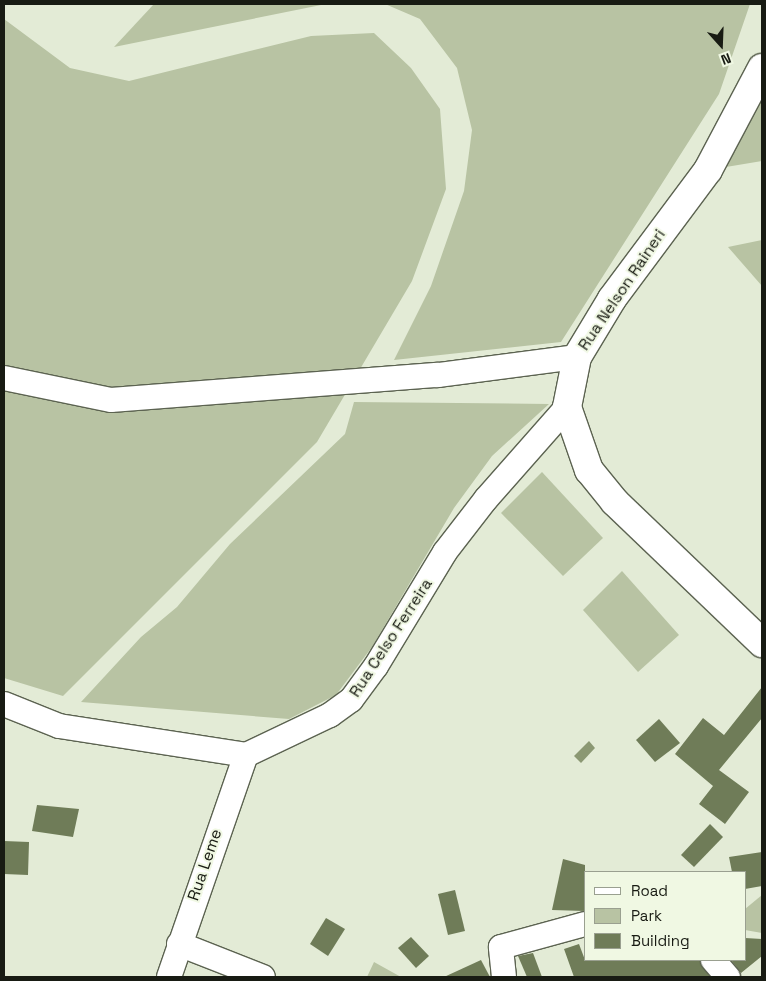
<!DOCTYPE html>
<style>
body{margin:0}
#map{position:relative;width:766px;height:981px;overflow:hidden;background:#e3ebd6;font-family:"Space Grotesk",sans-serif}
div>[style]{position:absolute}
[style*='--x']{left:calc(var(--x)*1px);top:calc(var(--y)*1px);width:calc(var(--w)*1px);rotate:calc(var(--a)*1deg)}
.green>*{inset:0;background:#b8c3a3}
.water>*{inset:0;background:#8b9873}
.building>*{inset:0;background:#6f7c58}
.roads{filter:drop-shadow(1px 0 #5c6351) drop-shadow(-1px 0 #5c6351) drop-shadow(0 1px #5c6351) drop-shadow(0 -1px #5c6351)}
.minor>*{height:24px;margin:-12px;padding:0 12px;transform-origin:12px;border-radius:12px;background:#fff}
.major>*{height:28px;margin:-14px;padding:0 14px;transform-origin:14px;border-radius:14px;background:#fff}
span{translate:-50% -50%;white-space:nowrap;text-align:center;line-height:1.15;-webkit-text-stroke:4px #f0f8e3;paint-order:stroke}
.street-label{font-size:16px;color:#181b13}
.frame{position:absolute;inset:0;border:5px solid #181b13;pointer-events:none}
.legend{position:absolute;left:584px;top:871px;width:162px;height:90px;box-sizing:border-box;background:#f0f8e3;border:1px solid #9aa090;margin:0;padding:6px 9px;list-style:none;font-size:15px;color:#181b13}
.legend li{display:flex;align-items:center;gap:10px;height:25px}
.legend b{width:25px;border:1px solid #9aa090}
.north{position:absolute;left:696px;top:20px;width:50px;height:50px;-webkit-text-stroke:4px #f0f8e3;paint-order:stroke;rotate:160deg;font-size:14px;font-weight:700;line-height:20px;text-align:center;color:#181b13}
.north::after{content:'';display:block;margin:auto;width:18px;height:22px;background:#181b13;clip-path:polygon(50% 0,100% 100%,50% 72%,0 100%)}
</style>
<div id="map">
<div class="green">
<i style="clip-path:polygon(154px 4px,326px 4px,114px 47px)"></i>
<i style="clip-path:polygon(385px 4px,750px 4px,719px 94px,561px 342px,394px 360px,431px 286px,464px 191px,472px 130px,457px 68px,420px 19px)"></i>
<i style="clip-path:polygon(4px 19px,70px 68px,129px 81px,311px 36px,374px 33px,411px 68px,440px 109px,446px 189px,412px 281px,317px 442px,63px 696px,4px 678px)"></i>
<i style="clip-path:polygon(762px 68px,762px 161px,708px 170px)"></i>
<i style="clip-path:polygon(762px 240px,762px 286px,728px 247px)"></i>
<i style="clip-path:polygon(354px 402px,549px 404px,492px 456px,454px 508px,372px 647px,336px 695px,289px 719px,81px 702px,141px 637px,177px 607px,230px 544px,345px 434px)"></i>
<i style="clip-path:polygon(542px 472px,603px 538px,563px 576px,501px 513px)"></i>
<i style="clip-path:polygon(622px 571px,679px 635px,638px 672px,583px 610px)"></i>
<i style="clip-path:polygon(762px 895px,762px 933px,745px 930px,745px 909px)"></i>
<i style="clip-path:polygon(374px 962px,401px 977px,367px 977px)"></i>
</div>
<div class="water">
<i style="clip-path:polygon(589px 741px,595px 748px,581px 763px,574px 756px)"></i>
</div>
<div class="building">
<i style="clip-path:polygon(762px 687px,762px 718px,719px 770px,749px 792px,725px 824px,699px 804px,713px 786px,675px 754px,703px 718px,724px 735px)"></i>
<i style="clip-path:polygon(659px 719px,680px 743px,655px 762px,636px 740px)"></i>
<i style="clip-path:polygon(37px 805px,79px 809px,73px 837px,32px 831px)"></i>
<i style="clip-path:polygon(710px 824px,723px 837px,694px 867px,681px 855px)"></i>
<i style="clip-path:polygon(4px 841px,29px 842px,28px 875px,4px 874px)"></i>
<i style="clip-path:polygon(762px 852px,762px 886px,745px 889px,745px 872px,732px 872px,729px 857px)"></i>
<i style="clip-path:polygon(563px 859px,585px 865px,585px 911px,552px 910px)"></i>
<i style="clip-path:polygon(455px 890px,465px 931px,448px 935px,438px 894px)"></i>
<i style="clip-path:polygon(326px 918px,345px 929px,328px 956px,310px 944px)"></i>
<i style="clip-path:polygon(411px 937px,429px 956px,416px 968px,398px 948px)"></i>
<i style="clip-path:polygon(745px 938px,762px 939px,762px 956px,741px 973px,731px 960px,745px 960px)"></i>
<i style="clip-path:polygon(579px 944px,585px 960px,700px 960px,710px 977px,574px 977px,564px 949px)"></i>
<i style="clip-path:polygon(533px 953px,542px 977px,527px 977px,518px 956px)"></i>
<i style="clip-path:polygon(481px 960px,490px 977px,444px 977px)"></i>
</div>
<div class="roads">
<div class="minor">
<i style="--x:4;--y:378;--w:109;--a:11.6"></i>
<i style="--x:111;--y:400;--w:328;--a:-4.4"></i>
<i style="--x:438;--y:375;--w:140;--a:-7.4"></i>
<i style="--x:4;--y:704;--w:59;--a:21.8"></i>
<i style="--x:59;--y:726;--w:189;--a:8.8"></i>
<i style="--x:246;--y:755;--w:93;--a:-25.5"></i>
<i style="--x:330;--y:715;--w:26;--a:-36"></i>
<i style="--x:351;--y:700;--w:42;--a:-53.7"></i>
<i style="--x:376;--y:666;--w:133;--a:-58.8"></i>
<i style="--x:445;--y:552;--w:67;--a:-52.3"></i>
<i style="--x:486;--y:499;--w:123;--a:-48.6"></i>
<i style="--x:179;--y:944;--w:90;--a:21.4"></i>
<i style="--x:713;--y:960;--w:23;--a:49"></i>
<i style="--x:169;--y:977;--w:235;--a:-70.9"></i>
<i style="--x:504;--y:977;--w:30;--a:-96"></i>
<i style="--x:501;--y:947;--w:87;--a:-15.3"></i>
</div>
<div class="major">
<i style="--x:762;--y:68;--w:115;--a:117.9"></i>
<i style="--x:708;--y:170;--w:161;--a:126.7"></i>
<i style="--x:612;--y:299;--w:68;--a:121.1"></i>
<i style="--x:577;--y:357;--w:51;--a:101.3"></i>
<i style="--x:567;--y:407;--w:67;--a:70.8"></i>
<i style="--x:589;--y:470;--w:41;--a:50.9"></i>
<i style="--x:615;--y:502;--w:204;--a:43.8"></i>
</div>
</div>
<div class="street-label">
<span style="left:622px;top:290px;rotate:-56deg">Rua Nelson Raineri</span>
<span style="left:391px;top:638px;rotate:-57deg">Rua Celso Ferreira</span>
<span style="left:205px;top:865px;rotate:-71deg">Rua Leme</span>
</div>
<div class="frame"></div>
<ul class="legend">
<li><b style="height:6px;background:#fff"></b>Road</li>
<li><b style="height:14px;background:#b8c3a3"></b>Park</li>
<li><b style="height:14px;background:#6f7c58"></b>Building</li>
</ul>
<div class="north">N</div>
</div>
